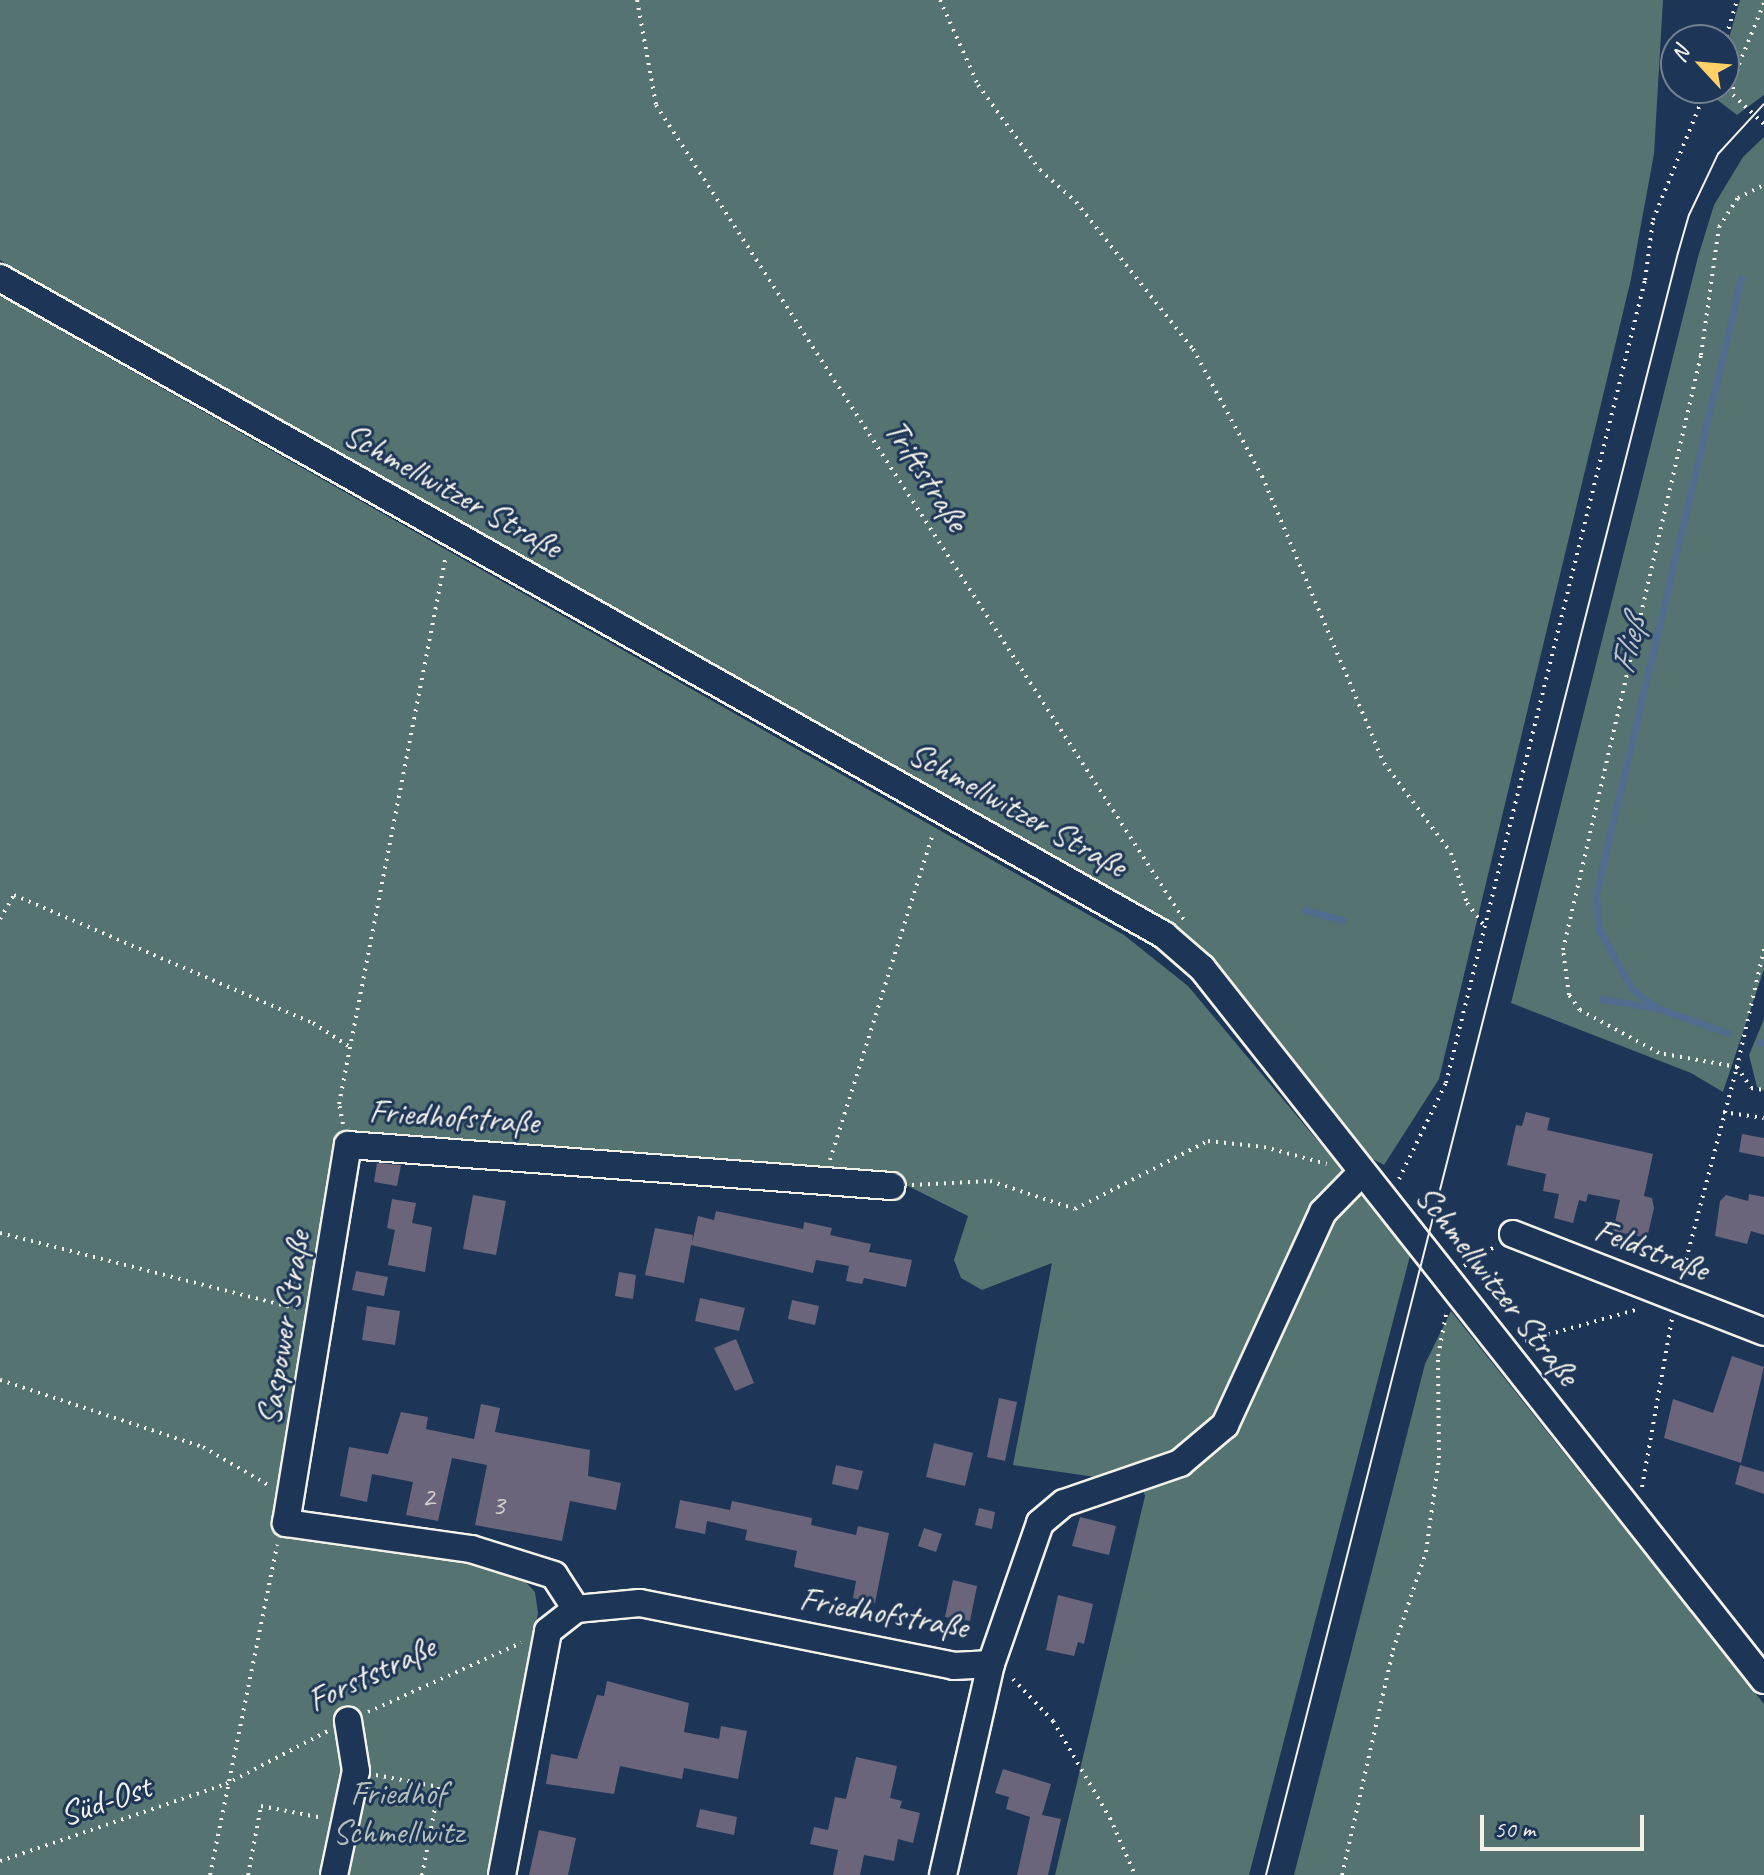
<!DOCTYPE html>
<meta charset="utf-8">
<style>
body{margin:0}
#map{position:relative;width:1764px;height:1875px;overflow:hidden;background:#1d3557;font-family:Caveat,sans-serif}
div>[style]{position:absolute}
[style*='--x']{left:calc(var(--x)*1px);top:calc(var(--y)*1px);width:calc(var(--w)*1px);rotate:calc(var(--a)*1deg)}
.green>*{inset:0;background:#547371}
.stream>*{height:7px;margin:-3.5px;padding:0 3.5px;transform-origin:3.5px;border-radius:3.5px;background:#506d8f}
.building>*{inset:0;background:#6a657a}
.path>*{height:4px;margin-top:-2px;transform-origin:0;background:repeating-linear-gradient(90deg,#f4f1e8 0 2px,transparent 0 8px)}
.roads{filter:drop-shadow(2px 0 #f4f1e8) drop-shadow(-2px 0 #f4f1e8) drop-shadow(0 2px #f4f1e8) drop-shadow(0 -2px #f4f1e8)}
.minor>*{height:26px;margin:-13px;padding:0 13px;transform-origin:13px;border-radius:13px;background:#1d3557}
.tram>*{height:2px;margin:-1px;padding:0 1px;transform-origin:1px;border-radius:1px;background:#f4f1e8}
span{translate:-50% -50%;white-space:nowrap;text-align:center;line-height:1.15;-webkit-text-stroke:6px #1d3557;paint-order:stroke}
.number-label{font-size:30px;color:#d2cecc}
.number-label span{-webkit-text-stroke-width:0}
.street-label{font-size:34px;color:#f4f1e8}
.park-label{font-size:34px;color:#b4bfb8}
.water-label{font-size:36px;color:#bbc3c9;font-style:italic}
.north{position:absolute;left:1660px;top:24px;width:80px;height:80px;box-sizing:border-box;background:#1d3557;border:2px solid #738091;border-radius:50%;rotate:296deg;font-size:22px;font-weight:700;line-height:32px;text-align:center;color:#f4f1e8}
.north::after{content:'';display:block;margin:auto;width:28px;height:36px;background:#ffd166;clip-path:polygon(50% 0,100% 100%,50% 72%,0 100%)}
.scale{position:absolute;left:1480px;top:1815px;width:164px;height:36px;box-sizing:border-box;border:4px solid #f4f1e8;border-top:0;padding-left:10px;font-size:24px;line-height:28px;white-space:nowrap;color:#f4f1e8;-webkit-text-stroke:6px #1d3557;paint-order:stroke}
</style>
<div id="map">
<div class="green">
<i style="clip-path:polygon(0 0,1663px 0,1654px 154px,1631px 279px,1439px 1079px,1384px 1165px,1365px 1155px,1217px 966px,1128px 898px,0 260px)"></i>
<i style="clip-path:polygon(1740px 0,1764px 0,1764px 95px,1737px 115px,1711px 95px,1713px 88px,1724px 88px,1724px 55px)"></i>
<i style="clip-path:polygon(1764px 137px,1764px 969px,1723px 1092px,1691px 1073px,1511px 1003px,1698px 257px,1714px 205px,1743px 157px)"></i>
<i style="clip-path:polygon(0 296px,1124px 935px,1188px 986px,1411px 1252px,1249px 1875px,1055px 1875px,1145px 1496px,1138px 1472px,1095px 1477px,1013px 1465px,1052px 1263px,982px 1290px,961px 1278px,954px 1260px,968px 1216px,878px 1171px,344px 1130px,276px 1529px,472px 1563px,522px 1578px,535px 1592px,538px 1613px,491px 1875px,0 1875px)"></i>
<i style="clip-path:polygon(1764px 1019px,1764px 1091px,1757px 1087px,1749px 1055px)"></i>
<i style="clip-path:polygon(1451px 1311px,1764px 1704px,1764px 1875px,1294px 1875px,1425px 1364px)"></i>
</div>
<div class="stream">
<i style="--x:1305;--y:910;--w:39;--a:15"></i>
<i style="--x:1602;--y:999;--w:54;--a:9.6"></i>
<i style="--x:1728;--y:1033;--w:75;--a:-160.6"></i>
<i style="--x:1657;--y:1008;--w:31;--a:-143"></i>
<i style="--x:1632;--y:989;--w:68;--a:-119.2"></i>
<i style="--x:1599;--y:930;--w:36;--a:-95"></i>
<i style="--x:1596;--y:894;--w:633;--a:-76.75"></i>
<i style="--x:1760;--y:1042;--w:4;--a:14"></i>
</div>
<div class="building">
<i style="clip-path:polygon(1526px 1112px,1550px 1118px,1547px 1130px,1653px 1154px,1644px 1196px,1652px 1198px,1654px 1208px,1647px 1238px,1613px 1231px,1620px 1200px,1588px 1194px,1586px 1202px,1579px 1200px,1573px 1223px,1554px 1218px,1559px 1194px,1543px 1191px,1546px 1174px,1507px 1165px,1516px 1125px,1522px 1126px)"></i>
<i style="clip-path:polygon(1742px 1134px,1764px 1138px,1764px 1157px,1739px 1152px)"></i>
<i style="clip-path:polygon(377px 1163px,401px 1165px,397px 1186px,374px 1182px)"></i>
<i style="clip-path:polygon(1749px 1194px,1764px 1197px,1764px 1235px,1751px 1231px,1747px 1244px,1715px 1236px,1720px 1201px,1726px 1195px,1748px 1201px)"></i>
<i style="clip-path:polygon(473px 1195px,506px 1201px,496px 1255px,463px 1249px)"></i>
<i style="clip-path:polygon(392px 1199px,416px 1203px,412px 1223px,432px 1227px,425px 1272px,388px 1265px,395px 1230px,387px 1228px)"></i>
<i style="clip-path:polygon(716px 1211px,803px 1229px,804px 1222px,832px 1228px,830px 1235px,871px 1244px,869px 1252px,912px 1260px,906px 1287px,864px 1278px,862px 1284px,846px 1281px,849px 1266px,816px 1260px,813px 1273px,691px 1245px,684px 1283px,645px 1275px,655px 1228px,693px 1235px,692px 1243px,698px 1216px,714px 1220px)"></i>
<i style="clip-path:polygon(356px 1271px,388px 1277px,384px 1296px,352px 1290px)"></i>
<i style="clip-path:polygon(619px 1272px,636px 1275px,633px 1299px,615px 1296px)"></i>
<i style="clip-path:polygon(700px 1298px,745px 1308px,739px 1331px,695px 1321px)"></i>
<i style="clip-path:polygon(792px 1300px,819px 1306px,815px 1325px,788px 1319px)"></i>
<i style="clip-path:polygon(367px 1306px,400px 1311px,395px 1345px,362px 1340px)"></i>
<i style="clip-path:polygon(736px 1339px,754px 1383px,735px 1391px,714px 1348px)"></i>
<i style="clip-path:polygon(1732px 1356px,1764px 1367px,1741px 1463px,1664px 1438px,1673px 1399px,1713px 1413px)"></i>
<i style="clip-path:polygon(999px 1398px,1017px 1402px,1005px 1461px,987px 1457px)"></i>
<i style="clip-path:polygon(481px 1404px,500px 1408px,495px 1432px,590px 1450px,588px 1476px,621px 1483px,616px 1510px,570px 1501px,562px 1541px,475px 1525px,487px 1465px,452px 1458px,438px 1521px,406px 1515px,413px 1482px,372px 1474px,367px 1502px,340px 1496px,349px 1447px,388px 1454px,401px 1412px,428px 1417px,426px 1429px,474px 1439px)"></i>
<i style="clip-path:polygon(934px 1443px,973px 1453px,965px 1486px,926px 1477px)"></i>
<i style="clip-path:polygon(836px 1465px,863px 1471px,858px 1490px,832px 1484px)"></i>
<i style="clip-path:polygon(1740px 1465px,1764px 1472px,1764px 1494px,1735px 1484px)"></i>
<i style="clip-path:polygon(680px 1500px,730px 1510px,732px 1501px,812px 1518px,811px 1525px,856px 1535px,858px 1526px,889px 1533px,875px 1603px,853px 1598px,856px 1581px,794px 1567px,797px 1551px,745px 1540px,747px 1530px,707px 1521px,705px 1534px,675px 1528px)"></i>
<i style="clip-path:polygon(979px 1508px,995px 1512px,992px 1529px,975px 1525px)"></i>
<i style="clip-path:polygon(1080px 1517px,1116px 1526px,1109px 1555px,1072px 1546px)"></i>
<i style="clip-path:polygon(924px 1528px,942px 1534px,936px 1552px,918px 1546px)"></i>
<i style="clip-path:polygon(953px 1580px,977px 1586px,970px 1621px,945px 1617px)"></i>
<i style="clip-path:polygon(1058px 1595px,1093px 1604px,1084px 1644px,1078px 1642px,1074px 1656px,1046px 1650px)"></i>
<i style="clip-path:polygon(607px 1681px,689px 1703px,684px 1732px,719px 1739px,721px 1726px,747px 1731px,738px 1779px,684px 1768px,682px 1779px,620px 1766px,614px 1794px,546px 1784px,551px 1754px,577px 1759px,597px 1695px,604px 1696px)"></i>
<i style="clip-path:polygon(856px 1757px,897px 1766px,890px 1798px,902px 1801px,900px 1808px,920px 1813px,913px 1843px,898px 1839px,894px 1861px,864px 1855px,860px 1875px,833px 1875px,838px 1850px,810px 1844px,814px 1827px,828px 1830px,835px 1797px,846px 1799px)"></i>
<i style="clip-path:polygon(1003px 1769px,1051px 1784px,1042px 1815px,1061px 1819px,1048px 1875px,1017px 1875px,1030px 1817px,1006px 1809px,1009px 1797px,995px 1793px)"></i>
<i style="clip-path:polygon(700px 1809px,737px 1817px,734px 1835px,696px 1827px)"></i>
<i style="clip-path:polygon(539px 1830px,576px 1838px,568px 1875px,529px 1875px)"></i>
</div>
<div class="path">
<i style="--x:637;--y:0;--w:107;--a:79.7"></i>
<i style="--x:656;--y:105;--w:975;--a:57.06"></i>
<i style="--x:940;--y:0;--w:93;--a:65.9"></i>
<i style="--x:978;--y:85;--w:105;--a:53.9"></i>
<i style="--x:1040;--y:170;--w:48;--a:41.6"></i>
<i style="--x:1076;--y:202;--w:188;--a:51.5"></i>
<i style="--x:1193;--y:349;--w:145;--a:61.5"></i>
<i style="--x:1262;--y:476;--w:312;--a:67"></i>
<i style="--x:1384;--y:763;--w:112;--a:53.3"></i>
<i style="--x:1451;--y:853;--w:52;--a:72.3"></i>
<i style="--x:1467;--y:903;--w:30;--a:53"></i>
<i style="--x:1764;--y:3;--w:82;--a:112.2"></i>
<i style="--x:1733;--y:79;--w:16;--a:90"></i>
<i style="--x:1733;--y:95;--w:42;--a:43.1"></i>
<i style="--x:1724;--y:44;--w:46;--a:-73.5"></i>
<i style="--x:0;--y:919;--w:28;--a:-60"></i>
<i style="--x:14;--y:895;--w:325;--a:23.2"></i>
<i style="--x:313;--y:1023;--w:44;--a:33"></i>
<i style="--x:1764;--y:949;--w:121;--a:102.9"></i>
<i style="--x:1737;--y:1067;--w:25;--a:56"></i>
<i style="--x:1751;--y:1088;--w:13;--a:9"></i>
<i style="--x:1723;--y:1112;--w:41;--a:8.3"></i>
<i style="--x:343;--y:1124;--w:20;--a:-101"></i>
<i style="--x:339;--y:1104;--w:559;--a:-78.97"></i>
<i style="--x:830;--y:1160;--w:343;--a:-72.5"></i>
<i style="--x:1399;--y:1179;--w:107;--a:-63.9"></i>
<i style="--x:1446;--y:1083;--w:827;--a:-76.08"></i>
<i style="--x:1645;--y:280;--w:61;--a:-82.4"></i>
<i style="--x:1653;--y:220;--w:143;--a:-67.8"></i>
<i style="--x:912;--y:1185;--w:78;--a:-2.9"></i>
<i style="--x:990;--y:1181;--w:89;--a:18.2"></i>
<i style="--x:1075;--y:1209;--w:149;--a:-27.1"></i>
<i style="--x:1208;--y:1141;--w:56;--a:6.1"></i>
<i style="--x:1264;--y:1147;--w:65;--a:15.1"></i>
<i style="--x:0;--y:1233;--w:308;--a:14.3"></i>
<i style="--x:1464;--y:1266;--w:36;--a:-32"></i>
<i style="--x:1682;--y:1275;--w:215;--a:-75.2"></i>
<i style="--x:1737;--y:1067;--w:79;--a:-169.8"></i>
<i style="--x:1659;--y:1053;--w:90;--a:-151.4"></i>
<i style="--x:1580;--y:1010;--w:19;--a:-126"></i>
<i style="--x:1569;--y:995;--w:45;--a:-97.6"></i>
<i style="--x:1563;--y:950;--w:611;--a:-76.94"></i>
<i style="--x:1701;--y:355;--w:129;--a:-82"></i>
<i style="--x:1719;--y:227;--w:35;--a:-57"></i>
<i style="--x:1738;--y:198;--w:29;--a:-27"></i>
<i style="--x:1525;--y:1341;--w:118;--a:-15.7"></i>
<i style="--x:0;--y:1380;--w:214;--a:18.3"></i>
<i style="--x:203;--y:1447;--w:75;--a:30.3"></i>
<i style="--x:1642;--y:1487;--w:171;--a:-79.9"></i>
<i style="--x:1013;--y:1679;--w:58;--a:46.4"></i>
<i style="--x:1053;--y:1721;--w:113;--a:59.6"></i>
<i style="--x:1110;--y:1818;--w:62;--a:66.3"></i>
<i style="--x:368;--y:1712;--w:168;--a:-24.3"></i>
<i style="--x:376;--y:1775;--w:64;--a:10.8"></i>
<i style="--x:439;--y:1787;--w:90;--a:100.9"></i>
<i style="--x:0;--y:1861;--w:239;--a:-18.8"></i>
<i style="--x:226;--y:1784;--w:115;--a:-27.5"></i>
<i style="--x:210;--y:1875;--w:337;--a:-78.5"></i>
<i style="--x:248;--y:1875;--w:70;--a:-79.3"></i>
<i style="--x:261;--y:1806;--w:63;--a:11"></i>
<i style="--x:1342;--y:1875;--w:231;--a:-77.2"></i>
<i style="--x:1393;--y:1650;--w:103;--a:-71.4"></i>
<i style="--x:1426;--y:1552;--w:95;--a:-82.1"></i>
<i style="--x:1439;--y:1458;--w:102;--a:-90.6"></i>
<i style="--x:1438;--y:1356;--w:42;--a:-79"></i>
</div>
<div class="roads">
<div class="minor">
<i style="--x:0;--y:278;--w:1337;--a:29.44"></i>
<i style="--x:1164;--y:935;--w:50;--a:41"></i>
<i style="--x:1202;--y:968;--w:907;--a:51.72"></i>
<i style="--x:1513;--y:1234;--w:269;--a:21.3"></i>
<i style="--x:576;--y:1609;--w:40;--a:-122.9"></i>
<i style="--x:554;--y:1575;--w:87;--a:-162.6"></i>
<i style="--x:471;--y:1549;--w:187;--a:-172"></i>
<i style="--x:286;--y:1523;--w:383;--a:-80.7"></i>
<i style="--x:348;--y:1145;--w:545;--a:4.32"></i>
<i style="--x:576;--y:1609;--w:64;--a:-5.4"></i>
<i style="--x:640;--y:1603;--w:320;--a:11.3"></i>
<i style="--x:954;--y:1666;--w:37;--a:-3"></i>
<i style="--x:991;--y:1664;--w:149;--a:-70.8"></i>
<i style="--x:1040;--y:1523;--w:31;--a:-40"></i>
<i style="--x:1064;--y:1503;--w:123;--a:-19"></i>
<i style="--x:1180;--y:1463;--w:59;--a:-40.2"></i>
<i style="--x:1225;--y:1425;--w:234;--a:-65.3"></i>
<i style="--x:1323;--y:1212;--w:54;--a:-45.7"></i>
<i style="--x:334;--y:1875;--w:106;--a:-78.1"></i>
<i style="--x:356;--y:1771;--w:51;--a:-99.1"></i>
<i style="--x:502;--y:1875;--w:248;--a:-79.3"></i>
<i style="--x:548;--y:1631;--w:36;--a:-38"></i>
<i style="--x:943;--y:1875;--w:216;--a:-77.2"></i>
</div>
</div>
<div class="tram">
<i style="--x:1266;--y:1875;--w:1674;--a:-75.75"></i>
<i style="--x:1678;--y:253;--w:40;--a:-74"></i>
<i style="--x:1689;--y:215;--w:68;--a:-64.6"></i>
<i style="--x:1718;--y:154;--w:68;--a:-47.4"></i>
</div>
<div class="number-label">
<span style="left:428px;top:1496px">2</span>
<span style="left:498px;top:1504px">3</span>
</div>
<div class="street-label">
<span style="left:927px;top:475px;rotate:57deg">Triftstraße</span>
<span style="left:453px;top:490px;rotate:29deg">Schmellwitzer Straße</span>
<span style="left:1018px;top:809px;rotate:29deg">Schmellwitzer Straße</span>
<span style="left:454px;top:1116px;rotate:4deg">Friedhofstraße</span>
<span style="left:1652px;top:1249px;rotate:21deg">Feldstraße</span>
<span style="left:1498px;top:1285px;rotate:52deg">Schmellwitzer Straße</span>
<span style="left:283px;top:1328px;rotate:-81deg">Saspower Straße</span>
<span style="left:884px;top:1612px;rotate:10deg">Friedhofstraße</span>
<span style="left:371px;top:1673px;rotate:-25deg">Forststraße</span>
<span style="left:105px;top:1800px;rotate:-19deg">Süd-Ost</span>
</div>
<div class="park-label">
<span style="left:398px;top:1812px">Friedhof<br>Schmellwitz</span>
</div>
<div class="water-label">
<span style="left:1628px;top:646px;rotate:-77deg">Fließ</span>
</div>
<div class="north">N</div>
<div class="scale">50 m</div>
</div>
